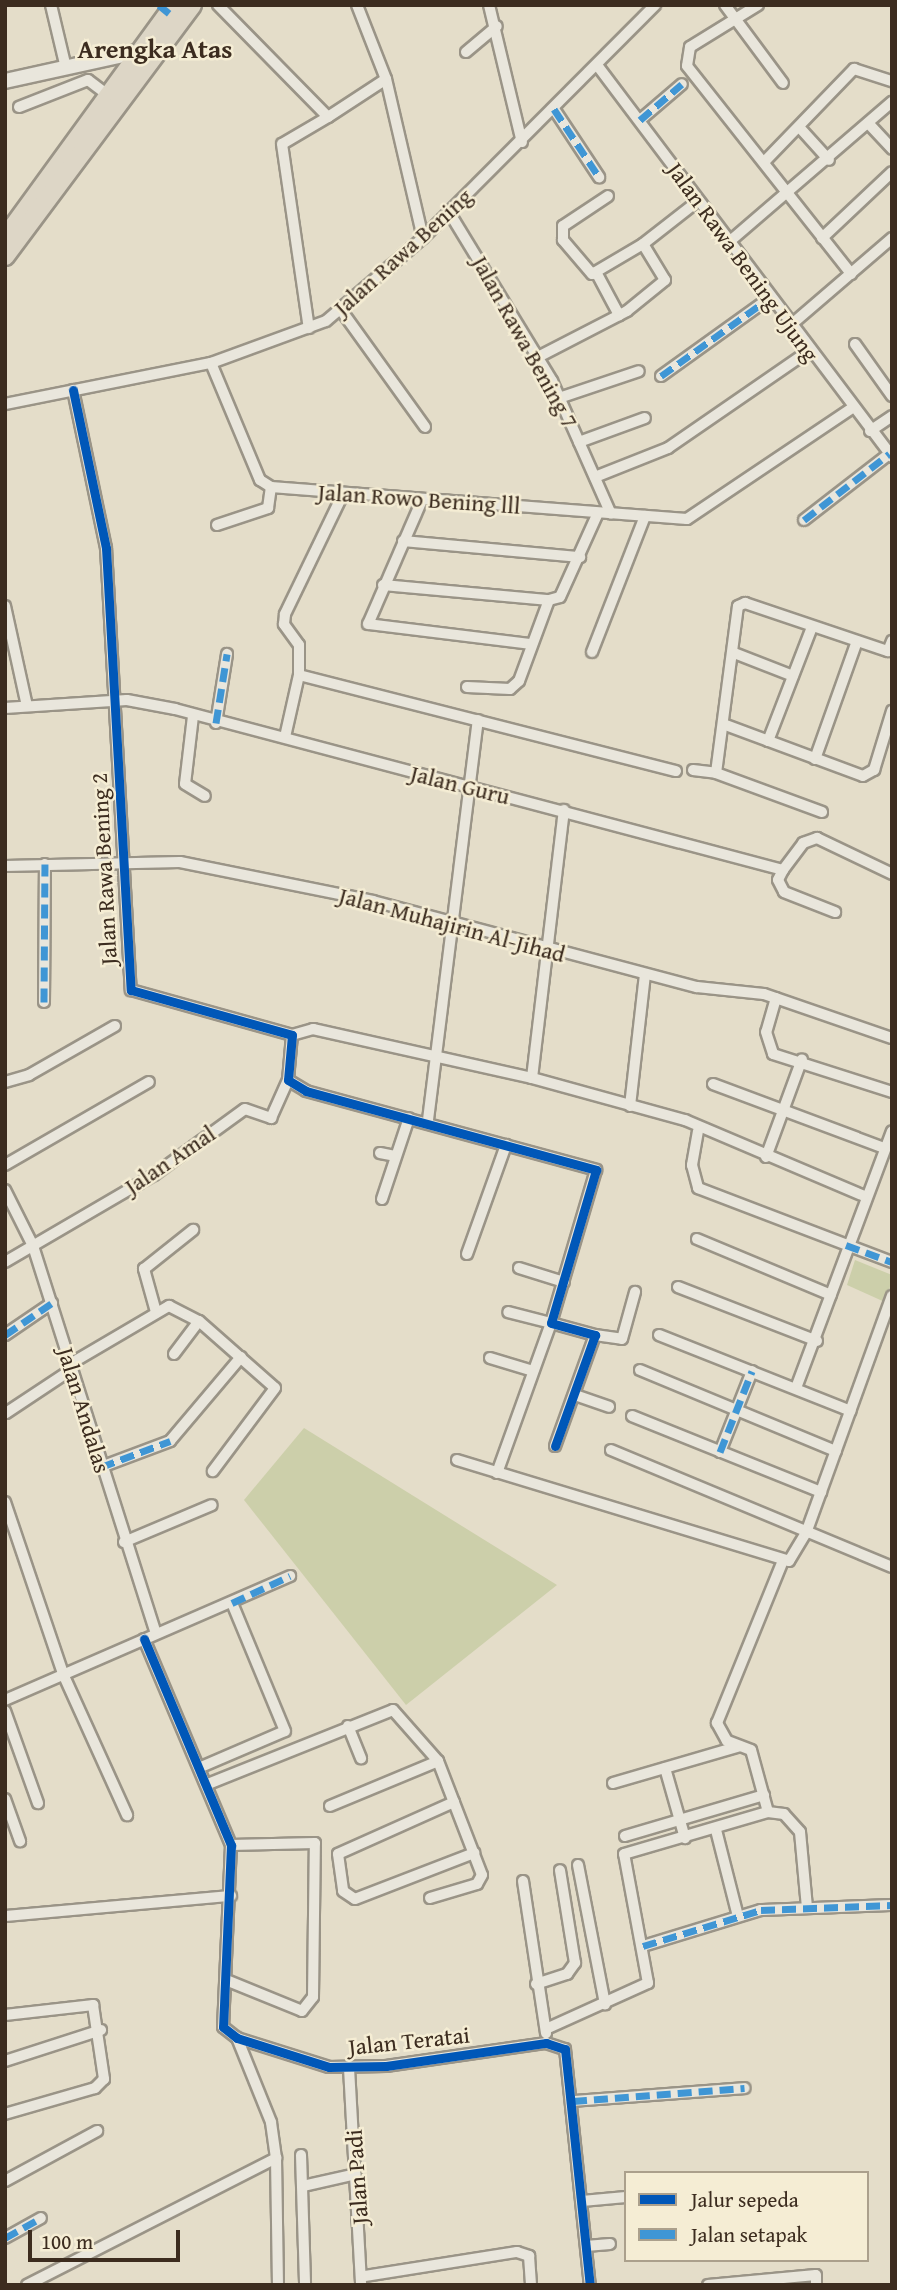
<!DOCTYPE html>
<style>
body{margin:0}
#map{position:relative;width:897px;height:2290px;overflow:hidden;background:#e4ddc9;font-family:"Gentium Book Plus",serif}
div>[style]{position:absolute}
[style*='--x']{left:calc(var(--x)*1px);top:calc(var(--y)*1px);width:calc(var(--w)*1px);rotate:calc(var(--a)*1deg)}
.green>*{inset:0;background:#cccfaa}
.roads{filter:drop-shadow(2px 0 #9a9487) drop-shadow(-2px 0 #9a9487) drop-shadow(0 2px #9a9487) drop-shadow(0 -2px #9a9487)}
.minor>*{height:10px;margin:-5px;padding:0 5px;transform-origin:5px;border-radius:5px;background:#e9e6dc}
.tertiary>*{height:14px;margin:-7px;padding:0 7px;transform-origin:7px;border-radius:7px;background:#e9e6dc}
.primary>*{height:18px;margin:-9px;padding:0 9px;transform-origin:9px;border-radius:9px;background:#ddd6c6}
.quiet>*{height:7px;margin-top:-3.5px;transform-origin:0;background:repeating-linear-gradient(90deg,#3f96d5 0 14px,transparent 0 21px)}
.cycleway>*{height:9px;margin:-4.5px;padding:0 4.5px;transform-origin:4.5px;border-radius:4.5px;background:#0057b8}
span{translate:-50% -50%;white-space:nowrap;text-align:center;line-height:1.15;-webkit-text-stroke:5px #f5edd4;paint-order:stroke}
.street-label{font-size:23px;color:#3c2c1f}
.quarter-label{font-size:26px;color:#3c2c1f;font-weight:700}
.frame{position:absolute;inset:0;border:7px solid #3c2c1f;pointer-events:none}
.legend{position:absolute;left:624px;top:2171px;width:245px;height:91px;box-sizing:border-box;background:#f5edd4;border:2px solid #aba08c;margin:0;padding:9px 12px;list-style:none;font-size:21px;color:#3c2c1f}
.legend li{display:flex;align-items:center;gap:14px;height:35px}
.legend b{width:35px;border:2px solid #aba08c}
.scale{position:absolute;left:28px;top:2230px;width:152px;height:32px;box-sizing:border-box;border:4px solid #3c2c1f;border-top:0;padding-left:9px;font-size:21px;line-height:24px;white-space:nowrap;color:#3c2c1f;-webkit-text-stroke:5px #f5edd4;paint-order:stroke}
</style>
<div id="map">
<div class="green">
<i style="clip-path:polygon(855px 1260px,892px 1275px,887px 1303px,847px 1285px)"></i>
<i style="clip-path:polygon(304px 1428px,557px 1585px,406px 1705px,244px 1500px)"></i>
</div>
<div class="roads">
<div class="minor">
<i style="--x:51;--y:5;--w:65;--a:76.6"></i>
<i style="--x:218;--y:5;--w:157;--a:45.5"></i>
<i style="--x:328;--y:117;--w:53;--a:149.6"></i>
<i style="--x:282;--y:144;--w:186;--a:81.7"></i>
<i style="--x:357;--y:5;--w:79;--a:68.6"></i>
<i style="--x:386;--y:79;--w:163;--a:76.9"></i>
<i style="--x:489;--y:5;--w:141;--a:76.5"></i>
<i style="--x:725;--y:5;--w:97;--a:53.4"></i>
<i style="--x:758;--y:5;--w:80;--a:148.3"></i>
<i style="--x:690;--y:47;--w:19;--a:99"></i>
<i style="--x:687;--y:66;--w:265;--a:51.7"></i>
<i style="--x:466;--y:52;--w:40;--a:-40"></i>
<i style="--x:597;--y:65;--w:491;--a:53"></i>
<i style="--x:19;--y:107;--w:74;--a:-21.4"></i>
<i style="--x:88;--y:80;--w:26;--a:37"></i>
<i style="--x:554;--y:109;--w:82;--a:56.5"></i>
<i style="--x:328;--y:117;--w:69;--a:-33.2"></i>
<i style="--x:640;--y:120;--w:55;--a:-40.6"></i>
<i style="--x:869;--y:124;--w:34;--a:47"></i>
<i style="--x:800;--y:128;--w:43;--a:47.8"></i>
<i style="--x:766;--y:160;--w:127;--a:-46"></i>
<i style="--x:854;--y:69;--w:40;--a:18"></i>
<i style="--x:449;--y:212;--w:198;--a:58.6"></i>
<i style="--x:552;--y:381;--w:145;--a:66.1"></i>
<i style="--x:822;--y:238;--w:96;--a:-43.3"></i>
<i style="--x:729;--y:242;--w:215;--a:-40.7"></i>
<i style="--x:643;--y:244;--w:70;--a:-38"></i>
<i style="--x:596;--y:272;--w:49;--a:61.9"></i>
<i style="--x:341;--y:310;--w:144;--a:54.3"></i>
<i style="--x:792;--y:324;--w:132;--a:-40.7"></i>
<i style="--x:855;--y:344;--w:64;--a:54.6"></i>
<i style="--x:538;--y:357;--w:100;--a:-27.3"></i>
<i style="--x:627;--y:311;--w:49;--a:-39.2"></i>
<i style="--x:665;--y:280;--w:42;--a:-121.4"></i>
<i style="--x:643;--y:244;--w:59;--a:149.5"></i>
<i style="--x:592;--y:274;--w:45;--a:-130.5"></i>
<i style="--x:563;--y:240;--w:14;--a:-90"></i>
<i style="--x:563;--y:226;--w:54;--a:-33.7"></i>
<i style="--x:211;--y:363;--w:127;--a:67.3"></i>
<i style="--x:260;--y:480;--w:13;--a:32"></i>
<i style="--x:271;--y:487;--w:417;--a:4.4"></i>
<i style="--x:687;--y:519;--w:197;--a:-33.9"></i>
<i style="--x:661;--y:376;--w:135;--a:-35.7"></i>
<i style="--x:73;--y:390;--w:161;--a:78.2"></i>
<i style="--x:106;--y:548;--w:443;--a:86.8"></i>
<i style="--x:131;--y:990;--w:167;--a:15.6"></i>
<i style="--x:292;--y:1035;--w:45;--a:95.1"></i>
<i style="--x:288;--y:1080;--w:21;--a:31"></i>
<i style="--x:306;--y:1091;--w:301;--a:15.2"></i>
<i style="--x:596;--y:1170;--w:159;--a:106.4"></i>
<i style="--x:551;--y:1323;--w:46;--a:15.3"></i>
<i style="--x:595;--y:1335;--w:118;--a:109.8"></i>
<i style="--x:559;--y:398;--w:84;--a:-18.6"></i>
<i style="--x:5;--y:404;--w:210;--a:-11.3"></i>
<i style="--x:211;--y:363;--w:122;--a:-20.1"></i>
<i style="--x:326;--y:321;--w:128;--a:-40.6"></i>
<i style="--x:423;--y:238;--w:329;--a:-45.1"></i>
<i style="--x:870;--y:431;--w:27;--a:-34"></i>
<i style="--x:579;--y:442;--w:70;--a:-20"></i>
<i style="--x:595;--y:477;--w:79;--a:-21.7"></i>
<i style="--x:668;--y:448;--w:169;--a:-34.6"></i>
<i style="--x:422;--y:500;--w:135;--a:113.5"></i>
<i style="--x:368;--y:624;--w:164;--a:7"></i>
<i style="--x:804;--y:520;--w:108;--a:-37.8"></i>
<i style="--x:217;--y:525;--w:54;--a:-18.4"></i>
<i style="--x:268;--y:508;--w:21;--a:-82"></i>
<i style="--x:403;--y:541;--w:178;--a:5.2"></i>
<i style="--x:383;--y:585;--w:167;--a:5.2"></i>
<i style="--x:5;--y:606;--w:102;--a:77.6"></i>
<i style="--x:592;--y:652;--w:146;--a:-68.7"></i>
<i style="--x:734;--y:653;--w:63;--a:21.3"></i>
<i style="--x:299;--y:675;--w:389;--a:14.3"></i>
<i style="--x:467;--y:687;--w:43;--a:2.7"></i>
<i style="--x:510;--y:689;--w:12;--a:-42"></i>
<i style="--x:519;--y:681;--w:86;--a:-69.7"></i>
<i style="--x:549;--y:600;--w:11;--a:-15"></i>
<i style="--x:560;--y:597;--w:92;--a:-65.7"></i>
<i style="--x:5;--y:708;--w:122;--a:-3.8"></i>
<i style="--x:127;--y:700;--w:49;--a:10.6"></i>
<i style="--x:175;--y:709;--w:629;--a:14.83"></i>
<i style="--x:783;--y:870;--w:34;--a:-53"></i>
<i style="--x:803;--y:843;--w:15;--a:-20"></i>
<i style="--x:817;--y:838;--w:83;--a:25.6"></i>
<i style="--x:193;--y:716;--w:68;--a:96.7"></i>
<i style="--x:185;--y:784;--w:23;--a:31"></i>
<i style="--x:216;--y:723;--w:70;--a:-80.9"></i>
<i style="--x:723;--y:724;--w:149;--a:20.4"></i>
<i style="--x:863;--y:776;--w:13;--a:-29"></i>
<i style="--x:874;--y:770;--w:62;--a:-73"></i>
<i style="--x:285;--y:737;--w:64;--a:-77.3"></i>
<i style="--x:299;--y:675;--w:30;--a:-90"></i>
<i style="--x:299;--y:645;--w:26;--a:-126"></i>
<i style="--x:284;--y:624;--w:10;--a:-84"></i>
<i style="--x:285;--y:614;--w:133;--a:-64.2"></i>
<i style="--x:768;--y:741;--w:122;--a:-68.9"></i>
<i style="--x:815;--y:759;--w:125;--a:-70.4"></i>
<i style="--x:693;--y:770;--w:23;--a:7"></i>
<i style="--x:716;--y:773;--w:168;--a:-82.5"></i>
<i style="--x:738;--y:606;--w:8;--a:-23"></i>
<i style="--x:745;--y:603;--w:151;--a:18.6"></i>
<i style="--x:888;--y:651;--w:11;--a:-68"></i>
<i style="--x:716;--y:773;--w:113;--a:20.2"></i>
<i style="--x:5;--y:866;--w:175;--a:-1.3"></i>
<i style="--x:180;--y:862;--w:197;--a:11.4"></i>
<i style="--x:373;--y:901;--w:335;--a:14.9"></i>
<i style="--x:697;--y:987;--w:67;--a:6"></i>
<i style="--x:764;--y:994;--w:135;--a:19"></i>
<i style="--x:783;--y:870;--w:11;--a:117"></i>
<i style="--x:778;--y:880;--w:13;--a:63"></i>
<i style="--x:784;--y:892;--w:55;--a:21.4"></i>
<i style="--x:776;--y:998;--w:35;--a:106"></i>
<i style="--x:766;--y:1032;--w:23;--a:72"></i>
<i style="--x:773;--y:1054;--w:125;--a:17.7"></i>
<i style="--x:44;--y:1002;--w:138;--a:-89.6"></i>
<i style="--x:292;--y:1035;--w:22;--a:-16"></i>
<i style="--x:313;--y:1029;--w:224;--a:12.6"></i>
<i style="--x:532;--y:1078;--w:270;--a:-83.2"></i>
<i style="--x:532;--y:1078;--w:159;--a:15.4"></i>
<i style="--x:685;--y:1120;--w:197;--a:23"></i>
<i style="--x:5;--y:1082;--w:25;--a:-16"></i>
<i style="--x:29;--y:1075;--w:99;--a:-29.7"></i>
<i style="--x:713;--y:1084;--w:183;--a:20.5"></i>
<i style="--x:630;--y:1106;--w:132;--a:-83.5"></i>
<i style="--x:428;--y:1120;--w:403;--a:-82.9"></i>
<i style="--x:698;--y:1131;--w:35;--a:100"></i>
<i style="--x:692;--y:1165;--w:24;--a:75"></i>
<i style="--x:698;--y:1188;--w:208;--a:20.9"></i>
<i style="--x:380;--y:1153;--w:15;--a:11"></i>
<i style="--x:766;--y:1157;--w:104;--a:-69.8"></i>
<i style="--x:5;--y:1165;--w:166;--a:-30"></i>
<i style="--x:5;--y:1190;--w:63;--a:63.4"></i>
<i style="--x:33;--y:1246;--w:406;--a:72.4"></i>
<i style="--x:382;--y:1199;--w:85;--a:-71.6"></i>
<i style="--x:697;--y:1239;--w:145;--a:22.7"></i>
<i style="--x:467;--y:1254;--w:116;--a:-70.3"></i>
<i style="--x:5;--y:1262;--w:173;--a:-30.3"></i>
<i style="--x:154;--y:1175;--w:112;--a:-36"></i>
<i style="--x:245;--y:1109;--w:28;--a:19"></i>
<i style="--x:271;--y:1118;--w:42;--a:-65.9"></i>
<i style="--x:519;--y:1268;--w:47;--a:17.3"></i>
<i style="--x:678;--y:1287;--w:149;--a:21.2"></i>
<i style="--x:156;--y:1312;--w:45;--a:-105.6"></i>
<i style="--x:144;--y:1269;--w:63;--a:-38.5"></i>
<i style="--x:5;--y:1335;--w:57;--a:-34.2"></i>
<i style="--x:595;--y:1335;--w:27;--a:8"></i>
<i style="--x:622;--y:1339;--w:49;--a:-74.5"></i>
<i style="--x:659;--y:1335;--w:206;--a:21.6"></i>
<i style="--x:174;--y:1354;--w:41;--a:-52.9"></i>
<i style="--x:490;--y:1358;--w:45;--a:16.8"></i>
<i style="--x:70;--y:1364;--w:115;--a:-30.4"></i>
<i style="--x:169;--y:1306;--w:34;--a:27"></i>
<i style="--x:199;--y:1321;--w:101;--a:41.4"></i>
<i style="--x:275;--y:1388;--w:104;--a:126.8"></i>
<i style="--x:640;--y:1370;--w:212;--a:22.5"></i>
<i style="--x:796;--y:1388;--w:274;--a:-69.5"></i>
<i style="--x:575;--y:1395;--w:36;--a:19"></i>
<i style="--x:6;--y:1413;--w:78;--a:-33.5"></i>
<i style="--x:632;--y:1416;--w:204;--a:21.9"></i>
<i style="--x:611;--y:1450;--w:304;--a:22.6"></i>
<i style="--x:720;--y:1452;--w:87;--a:-68.4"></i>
<i style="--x:457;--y:1460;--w:347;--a:16.9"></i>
<i style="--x:789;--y:1561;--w:33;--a:-59"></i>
<i style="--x:806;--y:1533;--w:252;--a:-70.1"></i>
<i style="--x:101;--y:1467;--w:74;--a:-20.6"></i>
<i style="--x:170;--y:1441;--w:110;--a:-49.8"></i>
<i style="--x:497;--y:1473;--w:159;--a:-70.2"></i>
<i style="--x:551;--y:1323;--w:44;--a:-165.7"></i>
<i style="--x:5;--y:1502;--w:184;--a:71.3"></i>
<i style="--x:64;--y:1676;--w:153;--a:65.6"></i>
<i style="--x:124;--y:1542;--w:95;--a:-22.8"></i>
<i style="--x:144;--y:1639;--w:224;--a:67.1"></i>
<i style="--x:231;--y:1845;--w:182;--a:92.5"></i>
<i style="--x:223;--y:2027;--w:18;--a:38"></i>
<i style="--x:237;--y:2038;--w:96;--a:17.5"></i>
<i style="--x:329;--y:2067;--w:57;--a:-1"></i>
<i style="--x:386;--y:2066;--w:162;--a:-8.2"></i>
<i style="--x:546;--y:2043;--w:20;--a:18"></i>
<i style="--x:565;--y:2049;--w:237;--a:84"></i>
<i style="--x:5;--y:1700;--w:311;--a:-23.5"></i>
<i style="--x:5;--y:1711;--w:98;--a:70.3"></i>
<i style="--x:348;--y:1726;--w:35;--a:68"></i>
<i style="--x:201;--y:1767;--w:91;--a:-23.2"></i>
<i style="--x:285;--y:1731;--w:139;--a:-112.5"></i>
<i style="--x:665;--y:1768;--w:73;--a:74.1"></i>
<i style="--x:613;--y:1783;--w:132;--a:-16.2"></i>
<i style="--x:208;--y:1784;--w:199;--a:-21.8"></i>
<i style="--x:393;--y:1710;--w:68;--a:48.6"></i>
<i style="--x:438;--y:1761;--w:122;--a:68.9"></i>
<i style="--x:482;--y:1875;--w:10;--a:119"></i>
<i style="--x:477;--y:1884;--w:49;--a:163.4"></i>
<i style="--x:5;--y:1799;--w:45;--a:70.3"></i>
<i style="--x:454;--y:1802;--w:127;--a:155.9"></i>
<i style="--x:338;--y:1854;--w:37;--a:82"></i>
<i style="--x:343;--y:1891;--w:14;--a:34"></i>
<i style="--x:355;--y:1899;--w:128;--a:-21.1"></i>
<i style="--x:330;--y:1806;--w:117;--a:-22.6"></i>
<i style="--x:768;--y:1812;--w:64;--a:-105.3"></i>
<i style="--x:751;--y:1750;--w:26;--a:-159"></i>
<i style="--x:727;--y:1741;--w:21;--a:-119"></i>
<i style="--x:717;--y:1723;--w:173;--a:-67.9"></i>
<i style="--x:716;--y:1830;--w:89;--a:75.7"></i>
<i style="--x:625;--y:1836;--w:145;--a:-16.4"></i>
<i style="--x:578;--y:1865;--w:142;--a:79"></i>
<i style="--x:523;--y:1881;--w:154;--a:81.4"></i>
<i style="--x:5;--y:1916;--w:227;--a:-5.1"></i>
<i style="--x:643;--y:1946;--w:123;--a:-17"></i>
<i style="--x:761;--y:1910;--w:131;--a:-2.2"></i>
<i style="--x:226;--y:1980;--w:82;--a:22.2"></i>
<i style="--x:302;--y:2011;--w:18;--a:-52"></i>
<i style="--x:313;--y:1997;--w:154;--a:-89.3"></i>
<i style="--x:315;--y:1843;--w:84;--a:178.6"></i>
<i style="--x:536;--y:1984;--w:33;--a:-18"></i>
<i style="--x:567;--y:1974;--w:14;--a:-54"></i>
<i style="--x:575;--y:1963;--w:94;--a:-99.2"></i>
<i style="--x:5;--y:2015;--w:89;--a:-6.5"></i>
<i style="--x:93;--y:2005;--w:75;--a:81.5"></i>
<i style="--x:104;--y:2079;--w:13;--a:135"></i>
<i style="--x:95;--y:2088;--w:94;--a:163.9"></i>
<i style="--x:546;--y:2029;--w:112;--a:-24.3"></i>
<i style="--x:648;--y:1983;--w:131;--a:-100.5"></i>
<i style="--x:624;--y:1854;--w:150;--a:-16.3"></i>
<i style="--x:768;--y:1812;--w:16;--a:7"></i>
<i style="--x:784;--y:1814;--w:24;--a:48"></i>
<i style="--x:800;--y:1832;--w:76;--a:84.7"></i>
<i style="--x:5;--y:2061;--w:101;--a:-17.9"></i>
<i style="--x:349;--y:2068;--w:217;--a:86.8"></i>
<i style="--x:573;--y:2101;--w:172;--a:-4.3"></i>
<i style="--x:301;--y:2155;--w:130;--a:88.2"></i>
<i style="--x:276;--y:2158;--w:127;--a:89.1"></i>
<i style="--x:5;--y:2181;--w:105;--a:-28.5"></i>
<i style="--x:303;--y:2186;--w:54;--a:-12.8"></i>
<i style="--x:582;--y:2201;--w:44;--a:-5.2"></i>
<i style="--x:5;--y:2238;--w:41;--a:-29.1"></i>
<i style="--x:586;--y:2246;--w:24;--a:-5"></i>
<i style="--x:365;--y:2276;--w:154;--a:-9"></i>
<i style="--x:517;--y:2252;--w:13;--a:18"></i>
<i style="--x:529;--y:2256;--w:29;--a:86"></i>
<i style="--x:27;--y:2285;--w:280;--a:-27"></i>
<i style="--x:276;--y:2158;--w:36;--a:-98"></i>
<i style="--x:271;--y:2122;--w:91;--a:-112"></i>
<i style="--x:708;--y:2285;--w:108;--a:-5.3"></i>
<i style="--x:816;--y:2275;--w:10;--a:90"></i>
</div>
<div class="tertiary">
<i style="--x:5;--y:81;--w:140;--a:-12.4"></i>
</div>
<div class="primary">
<i style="--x:5;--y:238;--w:288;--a:-54"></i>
<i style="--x:5;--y:256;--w:313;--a:-53.3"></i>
</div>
</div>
<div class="quiet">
<i style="--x:159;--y:5;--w:13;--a:39"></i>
<i style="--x:554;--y:109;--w:82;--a:56.5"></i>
<i style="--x:640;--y:120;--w:55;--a:-40.6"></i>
<i style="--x:661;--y:376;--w:135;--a:-35.7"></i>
<i style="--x:804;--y:520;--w:108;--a:-37.8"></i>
<i style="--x:216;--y:723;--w:70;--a:-80.9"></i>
<i style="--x:44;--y:1002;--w:138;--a:-89.6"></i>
<i style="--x:846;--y:1245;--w:49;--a:20.3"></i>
<i style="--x:5;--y:1335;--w:57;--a:-34.2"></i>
<i style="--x:720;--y:1452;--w:87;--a:-68.4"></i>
<i style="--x:101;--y:1467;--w:74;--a:-20.6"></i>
<i style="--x:232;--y:1603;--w:64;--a:-25"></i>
<i style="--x:643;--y:1946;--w:123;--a:-17"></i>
<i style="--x:761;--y:1910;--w:131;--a:-2.2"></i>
<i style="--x:573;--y:2101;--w:172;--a:-4.3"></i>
<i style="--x:5;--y:2238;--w:41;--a:-29.1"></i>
</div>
<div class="cycleway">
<i style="--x:73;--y:390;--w:161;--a:78.2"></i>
<i style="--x:106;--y:548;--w:443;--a:86.8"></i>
<i style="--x:131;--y:990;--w:167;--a:15.6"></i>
<i style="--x:292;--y:1035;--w:45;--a:95.1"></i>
<i style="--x:288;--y:1080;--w:21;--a:31"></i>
<i style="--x:306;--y:1091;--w:301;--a:15.2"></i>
<i style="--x:596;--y:1170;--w:159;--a:106.4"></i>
<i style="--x:551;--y:1323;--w:46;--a:15.3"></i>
<i style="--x:595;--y:1335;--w:118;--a:109.8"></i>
<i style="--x:144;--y:1639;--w:224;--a:67.1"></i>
<i style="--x:231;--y:1845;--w:182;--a:92.5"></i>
<i style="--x:223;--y:2027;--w:18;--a:38"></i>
<i style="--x:237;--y:2038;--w:96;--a:17.5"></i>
<i style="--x:329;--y:2067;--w:57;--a:-1"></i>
<i style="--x:386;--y:2066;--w:162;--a:-8.2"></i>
<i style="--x:546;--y:2043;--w:20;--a:18"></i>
<i style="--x:565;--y:2049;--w:237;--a:84"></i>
</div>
<div class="street-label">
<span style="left:403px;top:252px;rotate:-42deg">Jalan Rawa Bening</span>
<span style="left:743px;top:262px;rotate:54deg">Jalan Rawa Bening Ujung</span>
<span style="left:525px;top:342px;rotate:61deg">Jalan Rawa Bening 7</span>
<span style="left:419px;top:499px;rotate:4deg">Jalan Rowo Bening lll</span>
<span style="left:460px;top:785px;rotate:14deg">Jalan Guru</span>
<span style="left:104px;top:869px;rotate:-93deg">Jalan Rawa Bening 2</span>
<span style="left:452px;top:925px;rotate:15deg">Jalan Muhajirin Al-Jihad</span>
<span style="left:170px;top:1160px;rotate:-34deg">Jalan Amal</span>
<span style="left:84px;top:1410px;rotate:73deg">Jalan Andalas</span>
<span style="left:409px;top:2041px;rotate:-6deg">Jalan Teratai</span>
<span style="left:357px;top:2177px;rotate:-94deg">Jalan Padi</span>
</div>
<div class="quarter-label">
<span style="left:155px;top:49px">Arengka Atas</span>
</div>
<div class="frame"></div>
<ul class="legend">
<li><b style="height:9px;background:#0057b8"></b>Jalur sepeda</li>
<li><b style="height:9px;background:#3f96d5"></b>Jalan setapak</li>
</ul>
<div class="scale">100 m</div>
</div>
